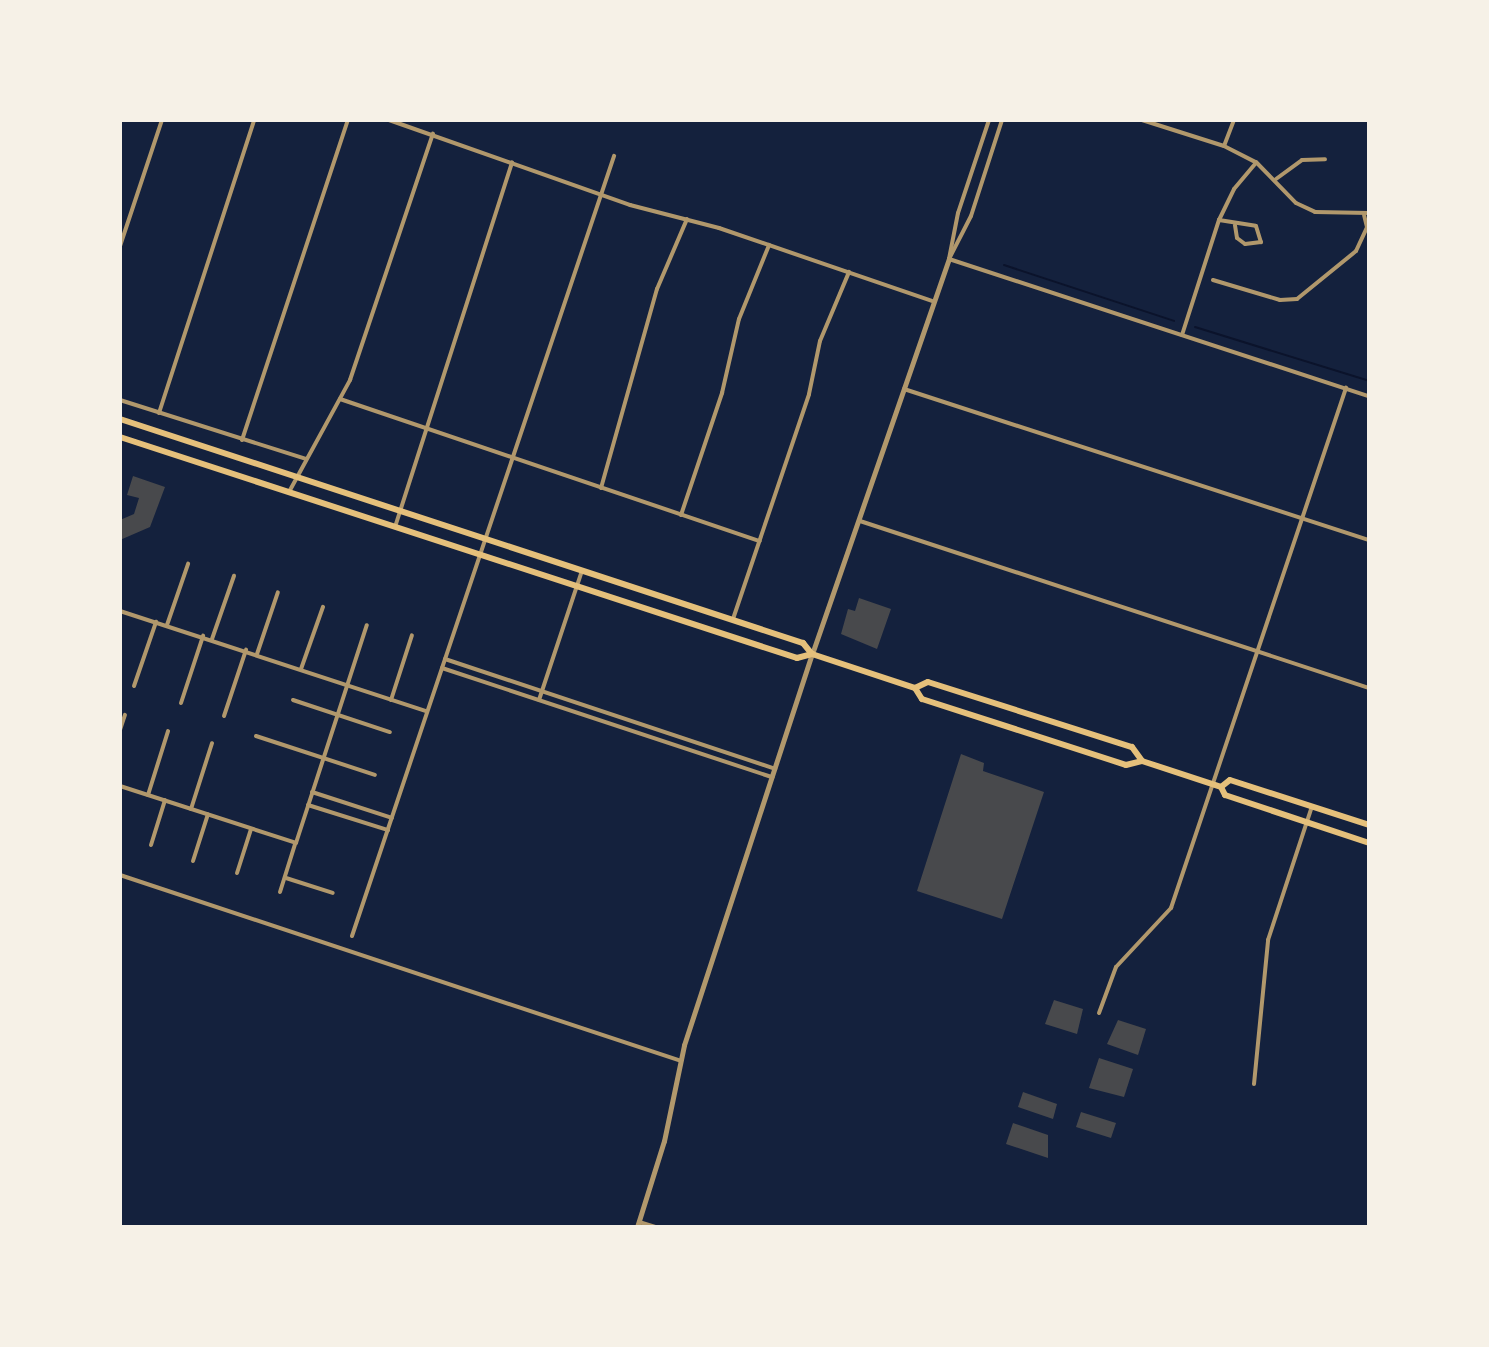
<!DOCTYPE html>
<style>
body{margin:0}
#map{position:relative;width:1489px;height:1347px;overflow:hidden;background:#14213d;font-family:"Varela Round",sans-serif}
div>[style]{position:absolute}
[style*='--x']{left:calc(var(--x)*1px);top:calc(var(--y)*1px);width:calc(var(--w)*1px);rotate:calc(var(--a)*1deg)}
.stream>*{height:2px;margin:-1px;padding:0 1px;transform-origin:1px;border-radius:1px;background:#0b132b}
.building>*{inset:0;background:#48494c}
.minor>*{height:4px;margin:-2px;padding:0 2px;transform-origin:2px;border-radius:2px;background:#b1986c}
.tertiary>*{height:5px;margin:-2.5px;padding:0 2.5px;transform-origin:2.5px;border-radius:2.5px;background:#b1986c}
.primary>*{height:6px;margin:-3px;padding:0 3px;transform-origin:3px;border-radius:3px;background:#e5c07b}
span{translate:-50% -50%;white-space:nowrap;text-align:center;line-height:1.15;-webkit-text-stroke:7px #f6f1e7;paint-order:stroke}
.frame{position:absolute;inset:0;border:122px solid #f6f1e7;pointer-events:none}
</style>
<div id="map">
<div class="stream">
<i style="--x:1004;--y:265;--w:179;--a:18.2"></i>
<i style="--x:1195;--y:327;--w:182;--a:17.2"></i>
</div>
<div class="building">
<i style="clip-path:polygon(133px 476px,165px 487px,150px 527px,120px 540px,120px 520px,134px 514px,139px 498px,127px 495px)"></i>
<i style="clip-path:polygon(859px 598px,891px 609px,877px 649px,841px 634px,848px 609px,855px 611px)"></i>
<i style="clip-path:polygon(961px 754px,984px 763px,983px 771px,1044px 792px,1002px 919px,917px 891px)"></i>
<i style="clip-path:polygon(1054px 1000px,1083px 1009px,1077px 1034px,1045px 1024px)"></i>
<i style="clip-path:polygon(1118px 1020px,1146px 1029px,1138px 1055px,1107px 1044px)"></i>
<i style="clip-path:polygon(1099px 1058px,1133px 1069px,1124px 1097px,1089px 1088px)"></i>
<i style="clip-path:polygon(1023px 1092px,1057px 1104px,1053px 1119px,1018px 1107px)"></i>
<i style="clip-path:polygon(1081px 1112px,1116px 1123px,1111px 1138px,1076px 1127px)"></i>
<i style="clip-path:polygon(1013px 1123px,1048px 1135px,1048px 1158px,1006px 1144px)"></i>
</div>
<div class="minor">
<i style="--x:389;--y:120;--w:256;--a:19.4"></i>
<i style="--x:630;--y:205;--w:92;--a:14.5"></i>
<i style="--x:719;--y:228;--w:225;--a:18.9"></i>
<i style="--x:989;--y:120;--w:98;--a:108.4"></i>
<i style="--x:958;--y:213;--w:47;--a:101.1"></i>
<i style="--x:949;--y:259;--w:48;--a:-62.9"></i>
<i style="--x:971;--y:216;--w:101;--a:-72.1"></i>
<i style="--x:1142;--y:120;--w:86;--a:17.6"></i>
<i style="--x:1224;--y:146;--w:36;--a:27"></i>
<i style="--x:1256;--y:162;--w:57;--a:45.7"></i>
<i style="--x:1296;--y:203;--w:21;--a:25"></i>
<i style="--x:1315;--y:212;--w:54;--a:1.1"></i>
<i style="--x:1224;--y:146;--w:28;--a:-69"></i>
<i style="--x:1276;--y:179;--w:32;--a:-36"></i>
<i style="--x:1302;--y:160;--w:23;--a:-2"></i>
<i style="--x:1219;--y:220;--w:37;--a:9"></i>
<i style="--x:1256;--y:226;--w:17;--a:73"></i>
<i style="--x:1261;--y:242;--w:16;--a:173"></i>
<i style="--x:1245;--y:244;--w:10;--a:-143"></i>
<i style="--x:1237;--y:238;--w:13;--a:-99"></i>
<i style="--x:120;--y:246;--w:133;--a:-71.6"></i>
<i style="--x:949;--y:259;--w:442;--a:18.1"></i>
<i style="--x:1213;--y:280;--w:70;--a:16.6"></i>
<i style="--x:1280;--y:300;--w:17;--a:-3"></i>
<i style="--x:1297;--y:299;--w:76;--a:-39.1"></i>
<i style="--x:1356;--y:251;--w:26;--a:-65"></i>
<i style="--x:1367;--y:227;--w:12;--a:-104"></i>
<i style="--x:1182;--y:335;--w:121;--a:-72.2"></i>
<i style="--x:1219;--y:220;--w:34;--a:-64"></i>
<i style="--x:1234;--y:189;--w:34;--a:-50"></i>
<i style="--x:904;--y:389;--w:489;--a:18"></i>
<i style="--x:340;--y:399;--w:443;--a:18.7"></i>
<i style="--x:120;--y:400;--w:195;--a:17.6"></i>
<i style="--x:159;--y:413;--w:308;--a:-72"></i>
<i style="--x:242;--y:440;--w:337;--a:-71.7"></i>
<i style="--x:601;--y:488;--w:207;--a:-74.3"></i>
<i style="--x:657;--y:289;--w:76;--a:-66.8"></i>
<i style="--x:289;--y:492;--w:128;--a:-61.4"></i>
<i style="--x:350;--y:380;--w:260;--a:-71.4"></i>
<i style="--x:681;--y:515;--w:129;--a:-71.4"></i>
<i style="--x:722;--y:393;--w:76;--a:-77.1"></i>
<i style="--x:739;--y:319;--w:80;--a:-67.9"></i>
<i style="--x:860;--y:521;--w:536;--a:18.16"></i>
<i style="--x:395;--y:527;--w:383;--a:-72.2"></i>
<i style="--x:120;--y:611;--w:322;--a:18.1"></i>
<i style="--x:733;--y:619;--w:237;--a:-71.3"></i>
<i style="--x:809;--y:394;--w:54;--a:-78.3"></i>
<i style="--x:820;--y:341;--w:75;--a:-67.2"></i>
<i style="--x:167;--y:625;--w:65;--a:-71"></i>
<i style="--x:212;--y:639;--w:67;--a:-70.8"></i>
<i style="--x:257;--y:654;--w:65;--a:-71.3"></i>
<i style="--x:445;--y:659;--w:348;--a:18.4"></i>
<i style="--x:442;--y:668;--w:348;--a:18.3"></i>
<i style="--x:301;--y:669;--w:66;--a:-70.5"></i>
<i style="--x:134;--y:686;--w:68;--a:-71"></i>
<i style="--x:293;--y:700;--w:102;--a:18.3"></i>
<i style="--x:391;--y:700;--w:68;--a:-72.1"></i>
<i style="--x:539;--y:700;--w:136;--a:-71.6"></i>
<i style="--x:181;--y:703;--w:71;--a:-71.8"></i>
<i style="--x:224;--y:716;--w:70;--a:-71.6"></i>
<i style="--x:120;--y:730;--w:16;--a:-72"></i>
<i style="--x:256;--y:736;--w:125;--a:18.1"></i>
<i style="--x:120;--y:786;--w:185;--a:17.9"></i>
<i style="--x:296;--y:843;--w:229;--a:-72"></i>
<i style="--x:312;--y:792;--w:84;--a:18"></i>
<i style="--x:148;--y:795;--w:67;--a:-72.6"></i>
<i style="--x:308;--y:805;--w:84;--a:17.4"></i>
<i style="--x:191;--y:809;--w:69;--a:-72.3"></i>
<i style="--x:151;--y:845;--w:47;--a:-72.7"></i>
<i style="--x:193;--y:861;--w:49;--a:-72.3"></i>
<i style="--x:237;--y:873;--w:46;--a:-72.3"></i>
<i style="--x:120;--y:875;--w:591;--a:18.34"></i>
<i style="--x:286;--y:878;--w:49;--a:17.7"></i>
<i style="--x:280;--y:892;--w:50;--a:-72.6"></i>
<i style="--x:352;--y:936;--w:823;--a:-71.43"></i>
<i style="--x:1099;--y:1013;--w:49;--a:-69.7"></i>
<i style="--x:1116;--y:967;--w:81;--a:-47"></i>
<i style="--x:1171;--y:908;--w:549;--a:-71.4"></i>
<i style="--x:1254;--y:1084;--w:145;--a:-84.4"></i>
<i style="--x:1268;--y:940;--w:141;--a:-71.8"></i>
<i style="--x:639;--y:1222;--w:17;--a:17"></i>
</div>
<div class="tertiary">
<i style="--x:637;--y:1227;--w:90;--a:-72.6"></i>
<i style="--x:664;--y:1141;--w:98;--a:-78.2"></i>
<i style="--x:684;--y:1045;--w:411;--a:-71.9"></i>
<i style="--x:812;--y:654;--w:418;--a:-70.9"></i>
</div>
<div class="primary">
<i style="--x:120;--y:419;--w:719;--a:18.16"></i>
<i style="--x:803;--y:643;--w:14;--a:51"></i>
<i style="--x:812;--y:654;--w:108;--a:18.3"></i>
<i style="--x:915;--y:688;--w:13;--a:58"></i>
<i style="--x:922;--y:699;--w:214;--a:17.9"></i>
<i style="--x:1126;--y:765;--w:16;--a:-14"></i>
<i style="--x:1142;--y:761;--w:83;--a:18.2"></i>
<i style="--x:1221;--y:787;--w:9;--a:63"></i>
<i style="--x:1225;--y:795;--w:152;--a:18.4"></i>
<i style="--x:120;--y:437;--w:712;--a:18.08"></i>
<i style="--x:797;--y:658;--w:16;--a:-15"></i>
<i style="--x:915;--y:688;--w:14;--a:-25"></i>
<i style="--x:928;--y:682;--w:214;--a:17.7"></i>
<i style="--x:1132;--y:747;--w:17;--a:54"></i>
<i style="--x:1221;--y:787;--w:11;--a:-38"></i>
<i style="--x:1230;--y:780;--w:146;--a:17.9"></i>
</div>
<div class="frame"></div>
</div>
